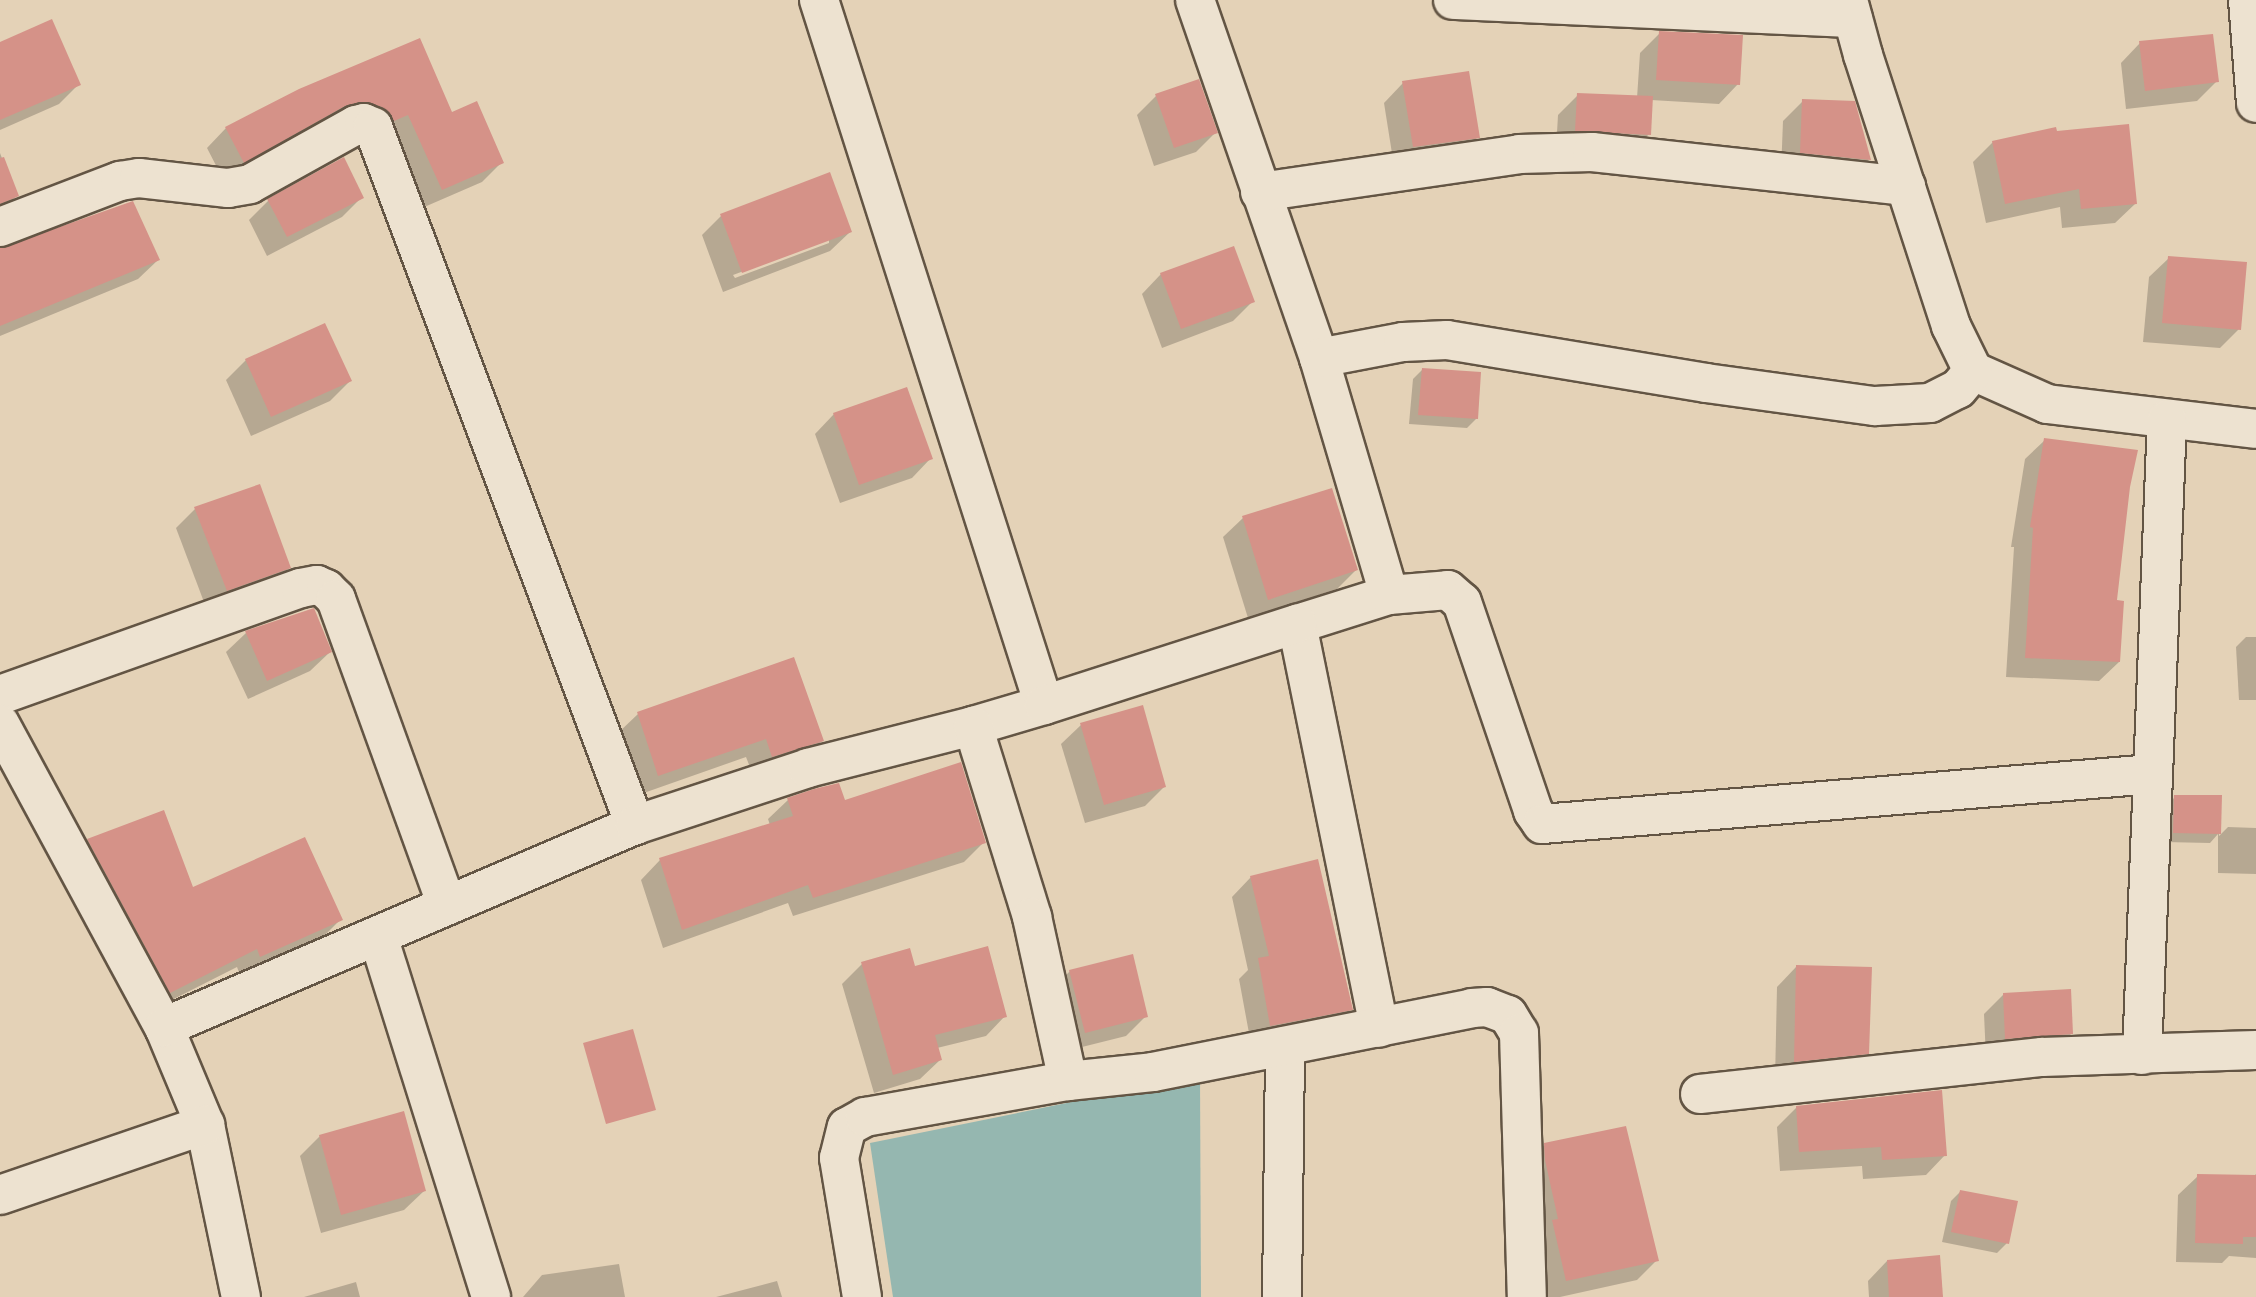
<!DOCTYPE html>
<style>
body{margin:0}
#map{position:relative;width:2256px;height:1297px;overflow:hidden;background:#e4d2b7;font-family:Cardo,serif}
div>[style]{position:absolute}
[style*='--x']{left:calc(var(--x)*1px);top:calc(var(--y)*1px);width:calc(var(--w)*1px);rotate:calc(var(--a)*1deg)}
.water>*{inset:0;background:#95b7b0}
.shadow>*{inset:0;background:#0003}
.building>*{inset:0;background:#d59288}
.roads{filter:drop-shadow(2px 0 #635544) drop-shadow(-2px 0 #635544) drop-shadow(0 2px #635544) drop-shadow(0 -2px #635544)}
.minor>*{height:38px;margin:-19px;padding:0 19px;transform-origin:19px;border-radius:19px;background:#ede2d0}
.tertiary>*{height:38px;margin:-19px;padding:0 19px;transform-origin:19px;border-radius:19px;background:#ede2d0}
span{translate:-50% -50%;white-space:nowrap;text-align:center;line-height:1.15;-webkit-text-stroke:5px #ede2d0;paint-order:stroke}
</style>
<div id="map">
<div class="water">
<i style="clip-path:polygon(1200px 1076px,1201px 1297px,893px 1297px,870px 1143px)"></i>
</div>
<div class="shadow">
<i style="clip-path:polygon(1660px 33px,1738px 84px,1719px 104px,1651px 100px,1649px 134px,1630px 154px,1556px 150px,1558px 115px,1578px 95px,1637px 98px,1640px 53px)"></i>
<i style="clip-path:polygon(2140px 43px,2217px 81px,2197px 101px,2126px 109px,2121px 63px)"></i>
<i style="clip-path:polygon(0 47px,79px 84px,59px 104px,0 130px)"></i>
<i style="clip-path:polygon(1403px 83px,1478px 137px,1458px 157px,1394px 166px,1384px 103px)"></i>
<i style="clip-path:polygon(300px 90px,451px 114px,502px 162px,482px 182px,422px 208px,389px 133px,224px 181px,207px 148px,226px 128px)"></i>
<i style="clip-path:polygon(1156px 96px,1216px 132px,1196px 152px,1154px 166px,1137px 115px)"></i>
<i style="clip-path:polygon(1803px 101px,1869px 160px,1850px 179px,1781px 172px,1783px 121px)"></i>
<i style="clip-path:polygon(1993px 142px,2135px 204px,2115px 223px,2062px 228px,2060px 207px,1986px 223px,1973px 162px)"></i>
<i style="clip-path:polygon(0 153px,16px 196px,0 213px)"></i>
<i style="clip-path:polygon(362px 197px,342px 217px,267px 256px,249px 220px,268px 201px)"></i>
<i style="clip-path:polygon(evenodd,721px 216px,850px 232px,830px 251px,723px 292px,702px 235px,721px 216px,829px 239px,829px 243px,735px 278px,733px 275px,829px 239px)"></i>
<i style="clip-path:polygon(0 250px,158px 260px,138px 279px,0 336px)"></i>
<i style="clip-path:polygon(2169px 258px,2239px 329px,2220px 348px,2143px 342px,2149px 277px)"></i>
<i style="clip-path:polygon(1161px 274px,1252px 302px,1233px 321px,1162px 348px,1142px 294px)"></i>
<i style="clip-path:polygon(246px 360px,350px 381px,330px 401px,251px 436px,226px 380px)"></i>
<i style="clip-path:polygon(1422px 370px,1477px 418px,1467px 428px,1409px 424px,1413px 379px)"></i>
<i style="clip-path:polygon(834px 414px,931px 458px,912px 478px,840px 503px,815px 434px)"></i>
<i style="clip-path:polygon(2045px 440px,2128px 487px,2115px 602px,2119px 662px,2099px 681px,2006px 677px,2014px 547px,2011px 547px,2025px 459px)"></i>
<i style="clip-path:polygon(195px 509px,289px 568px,269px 588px,207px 610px,176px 528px)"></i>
<i style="clip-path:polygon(1243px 518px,1356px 570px,1337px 589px,1248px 618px,1223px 537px)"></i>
<i style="clip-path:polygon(246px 633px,330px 652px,310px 671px,248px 699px,226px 652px)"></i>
<i style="clip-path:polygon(2246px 637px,2256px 637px,2256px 700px,2239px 700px,2236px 647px)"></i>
<i style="clip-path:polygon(638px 714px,822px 741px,802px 760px,753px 775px,746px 757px,638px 795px,618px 733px)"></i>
<i style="clip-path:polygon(1081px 725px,1165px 786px,1145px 806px,1085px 823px,1061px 744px)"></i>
<i style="clip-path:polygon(2175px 797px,2220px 797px,2219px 836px,2228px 827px,2256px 828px,2256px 874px,2218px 873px,2218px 834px,2210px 843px,2164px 842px,2165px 807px)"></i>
<i style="clip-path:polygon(788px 800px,844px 803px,984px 842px,964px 862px,793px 916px,788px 903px,663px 948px,641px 880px,660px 860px,770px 825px,768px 819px)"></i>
<i style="clip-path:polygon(88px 840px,192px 889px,341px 919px,321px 939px,240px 975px,237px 967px,150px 1011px,68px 860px)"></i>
<i style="clip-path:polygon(1251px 877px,1351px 1009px,1331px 1029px,1251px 1044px,1239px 979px,1248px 970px,1232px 897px)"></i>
<i style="clip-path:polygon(862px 964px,914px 968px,1005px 1016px,986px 1036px,937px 1048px,940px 1060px,920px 1079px,874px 1093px,842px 984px)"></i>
<i style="clip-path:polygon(1796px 967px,1867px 1053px,1847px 1073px,1775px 1081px,1777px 987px)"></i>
<i style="clip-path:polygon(1070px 971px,1146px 1016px,1126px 1036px,1066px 1051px,1051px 991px)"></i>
<i style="clip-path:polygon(2004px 994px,2072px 1033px,2052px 1053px,1986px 1058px,1984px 1014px)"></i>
<i style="clip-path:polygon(1797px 1107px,1945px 1155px,1926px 1175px,1863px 1179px,1862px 1166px,1780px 1171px,1777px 1127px)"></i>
<i style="clip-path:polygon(320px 1136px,424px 1191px,404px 1210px,321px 1233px,300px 1156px)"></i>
<i style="clip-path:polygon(1545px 1145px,1657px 1260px,1637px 1280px,1560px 1297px,1546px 1297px,1525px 1164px)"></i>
<i style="clip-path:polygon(2256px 1174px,2256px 1258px,2229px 1256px,2222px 1263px,2176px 1262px,2178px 1195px,2198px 1176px,2253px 1177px)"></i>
<i style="clip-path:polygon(1960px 1192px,2007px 1243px,1997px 1253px,1942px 1242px,1951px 1201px)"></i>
<i style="clip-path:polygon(1887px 1261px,1942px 1297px,1869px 1297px,1868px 1281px)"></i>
<i style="clip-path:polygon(619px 1264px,625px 1297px,523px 1297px,542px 1275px)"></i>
<i style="clip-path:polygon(777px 1281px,782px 1297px,716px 1297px)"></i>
<i style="clip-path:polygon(356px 1282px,360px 1297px,304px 1297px)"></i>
</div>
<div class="building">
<i style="clip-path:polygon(52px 19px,81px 85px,0 120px,0 42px)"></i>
<i style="clip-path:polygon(1659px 31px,1743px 35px,1740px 85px,1656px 80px)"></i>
<i style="clip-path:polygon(2213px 34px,2219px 82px,2145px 91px,2139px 41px)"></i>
<i style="clip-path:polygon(420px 38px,452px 112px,477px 101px,504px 163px,442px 190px,408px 115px,394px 121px,382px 107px,360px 102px,345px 106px,244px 163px,225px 127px,299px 89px)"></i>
<i style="clip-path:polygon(1469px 71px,1480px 138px,1413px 147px,1402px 81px)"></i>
<i style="clip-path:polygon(1199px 79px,1218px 133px,1174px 148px,1155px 94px)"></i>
<i style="clip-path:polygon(1577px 93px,1653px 96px,1651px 135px,1575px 131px)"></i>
<i style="clip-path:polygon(1802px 99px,1855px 101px,1871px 160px,1800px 153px)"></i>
<i style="clip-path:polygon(2129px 124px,2137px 204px,2081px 209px,2079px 189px,2005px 204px,1992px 141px,2056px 127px,2057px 131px)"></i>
<i style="clip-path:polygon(4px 157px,19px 196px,0 204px,0 158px)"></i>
<i style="clip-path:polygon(344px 157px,364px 198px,287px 237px,267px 199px)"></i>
<i style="clip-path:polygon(830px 172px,852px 232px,742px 273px,720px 214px)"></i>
<i style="clip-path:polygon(133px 201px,160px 260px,0 326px,0 248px)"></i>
<i style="clip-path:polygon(1234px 246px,1255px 302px,1181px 329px,1160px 273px)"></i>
<i style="clip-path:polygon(2168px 256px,2247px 262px,2241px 330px,2162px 323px)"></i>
<i style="clip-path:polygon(325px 323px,352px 381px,271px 417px,245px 359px)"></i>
<i style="clip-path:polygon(1422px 368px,1481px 372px,1478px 419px,1418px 415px)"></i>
<i style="clip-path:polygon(907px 387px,933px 459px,859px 485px,833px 413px)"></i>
<i style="clip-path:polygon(2044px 438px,2138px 450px,2130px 487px,2117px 600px,2124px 601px,2120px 662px,2025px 658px,2033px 528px,2030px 527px)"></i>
<i style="clip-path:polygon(260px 484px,291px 568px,227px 591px,194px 507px)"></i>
<i style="clip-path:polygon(1332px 488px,1358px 570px,1268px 600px,1242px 516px)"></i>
<i style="clip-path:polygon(314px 608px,332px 652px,267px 681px,245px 631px)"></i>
<i style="clip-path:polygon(794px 657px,824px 741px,772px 757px,766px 739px,658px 776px,637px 712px)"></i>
<i style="clip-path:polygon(1143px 705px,1166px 787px,1104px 805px,1080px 723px)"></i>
<i style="clip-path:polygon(961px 762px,986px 843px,813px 898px,808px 885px,682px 930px,659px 858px,793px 816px,787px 798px,814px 789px,839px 783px,845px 800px)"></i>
<i style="clip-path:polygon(2174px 795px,2222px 795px,2221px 834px,2173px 833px)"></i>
<i style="clip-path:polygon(164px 810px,193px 887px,305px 837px,343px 920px,260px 957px,257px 949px,170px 993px,87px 839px)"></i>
<i style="clip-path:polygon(1318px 859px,1353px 1010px,1270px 1026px,1258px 958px,1269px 956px,1250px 876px)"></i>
<i style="clip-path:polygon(988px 946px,1007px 1017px,935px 1035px,942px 1060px,893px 1075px,861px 962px,910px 948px,915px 966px)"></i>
<i style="clip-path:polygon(1133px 954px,1148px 1017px,1085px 1033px,1069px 970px)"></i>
<i style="clip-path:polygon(1796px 965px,1872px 967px,1869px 1054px,1794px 1062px)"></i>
<i style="clip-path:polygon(2071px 989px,2073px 1034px,2005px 1039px,2003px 993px)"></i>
<i style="clip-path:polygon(633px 1029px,656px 1110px,606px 1124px,583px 1043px)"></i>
<i style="clip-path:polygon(1942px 1090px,1947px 1156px,1882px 1160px,1881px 1147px,1799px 1152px,1796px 1106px)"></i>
<i style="clip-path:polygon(404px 1111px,426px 1191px,341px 1215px,319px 1135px)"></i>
<i style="clip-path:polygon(1626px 1126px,1659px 1261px,1566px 1281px,1552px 1220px,1558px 1219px,1545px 1160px,1544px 1143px)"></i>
<i style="clip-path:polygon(2197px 1174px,2256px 1175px,2256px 1237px,2243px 1237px,2243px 1244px,2195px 1243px)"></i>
<i style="clip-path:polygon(1960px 1190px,2018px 1201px,2009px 1244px,1951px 1232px)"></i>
<i style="clip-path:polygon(1940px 1255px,1943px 1297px,1889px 1297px,1887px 1260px)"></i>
</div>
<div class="roads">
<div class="minor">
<i style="--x:819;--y:0;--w:740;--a:72.3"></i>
<i style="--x:1044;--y:705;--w:74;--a:163.5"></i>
<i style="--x:1195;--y:0;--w:379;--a:70.9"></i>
<i style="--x:1319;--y:358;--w:247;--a:73.5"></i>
<i style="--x:1389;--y:595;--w:96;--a:162.5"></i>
<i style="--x:1297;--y:624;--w:412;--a:78.5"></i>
<i style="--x:1453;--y:0;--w:400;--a:2.6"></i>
<i style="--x:1848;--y:0;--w:57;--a:74.7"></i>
<i style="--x:1863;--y:55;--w:285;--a:72"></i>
<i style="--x:1951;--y:326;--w:50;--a:63.9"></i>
<i style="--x:1973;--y:371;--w:81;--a:24"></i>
<i style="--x:2047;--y:404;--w:210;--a:6.8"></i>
<i style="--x:2248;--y:0;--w:103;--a:85.6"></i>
<i style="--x:1260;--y:192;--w:262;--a:-8.3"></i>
<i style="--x:1519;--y:154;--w:73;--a:-1.6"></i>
<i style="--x:1592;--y:152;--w:316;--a:6.2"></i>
<i style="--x:0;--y:227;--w:129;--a:-21"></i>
<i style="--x:120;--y:181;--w:19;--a:-9"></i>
<i style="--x:139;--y:178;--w:90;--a:6.4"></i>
<i style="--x:228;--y:188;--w:22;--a:-10"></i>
<i style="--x:250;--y:184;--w:121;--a:-29.1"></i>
<i style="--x:356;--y:125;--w:8;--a:-14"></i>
<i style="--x:364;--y:123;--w:10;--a:24"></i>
<i style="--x:373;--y:127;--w:746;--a:69.43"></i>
<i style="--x:1319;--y:358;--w:86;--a:-10.8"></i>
<i style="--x:1403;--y:342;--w:44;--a:-2.6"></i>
<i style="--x:1447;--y:340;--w:263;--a:9.4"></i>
<i style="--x:1706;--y:383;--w:171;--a:7.8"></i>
<i style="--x:1875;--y:406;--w:55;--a:-3.1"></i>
<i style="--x:1930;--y:403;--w:31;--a:-27"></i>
<i style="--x:1958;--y:389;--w:23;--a:-50"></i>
<i style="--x:1389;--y:595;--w:59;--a:-4.8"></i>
<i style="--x:1448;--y:590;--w:18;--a:41"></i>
<i style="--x:1462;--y:602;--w:221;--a:71.2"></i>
<i style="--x:1533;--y:811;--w:16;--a:55"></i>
<i style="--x:1542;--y:824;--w:613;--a:-4.68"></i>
<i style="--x:0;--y:695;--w:319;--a:-19.6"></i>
<i style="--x:301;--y:588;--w:16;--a:-11"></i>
<i style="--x:317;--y:585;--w:10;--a:24"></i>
<i style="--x:326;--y:589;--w:14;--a:45"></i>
<i style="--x:336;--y:599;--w:326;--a:70.1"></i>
<i style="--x:1044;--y:705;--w:266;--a:-17.8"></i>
<i style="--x:378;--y:936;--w:378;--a:72.6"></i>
<i style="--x:164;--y:1027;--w:106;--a:67.3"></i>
<i style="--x:205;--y:1125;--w:176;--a:78.2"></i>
<i style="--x:2142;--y:1055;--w:636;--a:-87.75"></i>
<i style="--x:1700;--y:1094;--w:344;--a:-6.2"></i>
<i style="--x:2042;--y:1057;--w:214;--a:-1.9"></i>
<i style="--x:0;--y:1195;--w:217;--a:-18.9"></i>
<i style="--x:862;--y:1297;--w:141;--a:-99.4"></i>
<i style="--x:839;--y:1158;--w:32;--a:-76"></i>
<i style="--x:847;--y:1127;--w:21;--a:-29"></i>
<i style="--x:865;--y:1117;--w:206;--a:-10.1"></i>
<i style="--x:1282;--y:1297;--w:251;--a:-89.3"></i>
</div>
<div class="tertiary">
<i style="--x:0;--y:724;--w:345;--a:61.6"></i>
<i style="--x:164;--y:1027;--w:512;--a:-23.21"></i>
<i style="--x:635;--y:825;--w:182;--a:-18.2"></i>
<i style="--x:808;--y:768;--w:170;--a:-14.3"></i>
<i style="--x:973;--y:726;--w:200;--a:72.8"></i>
<i style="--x:1032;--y:917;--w:168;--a:77.6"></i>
<i style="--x:1068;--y:1081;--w:85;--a:-6"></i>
<i style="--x:1153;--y:1072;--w:325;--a:-11.3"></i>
<i style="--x:1472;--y:1008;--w:15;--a:-4"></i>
<i style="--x:1487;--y:1007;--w:22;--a:21"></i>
<i style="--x:1508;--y:1015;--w:21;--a:59"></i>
<i style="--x:1519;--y:1033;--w:264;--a:88.3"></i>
</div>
</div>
</div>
